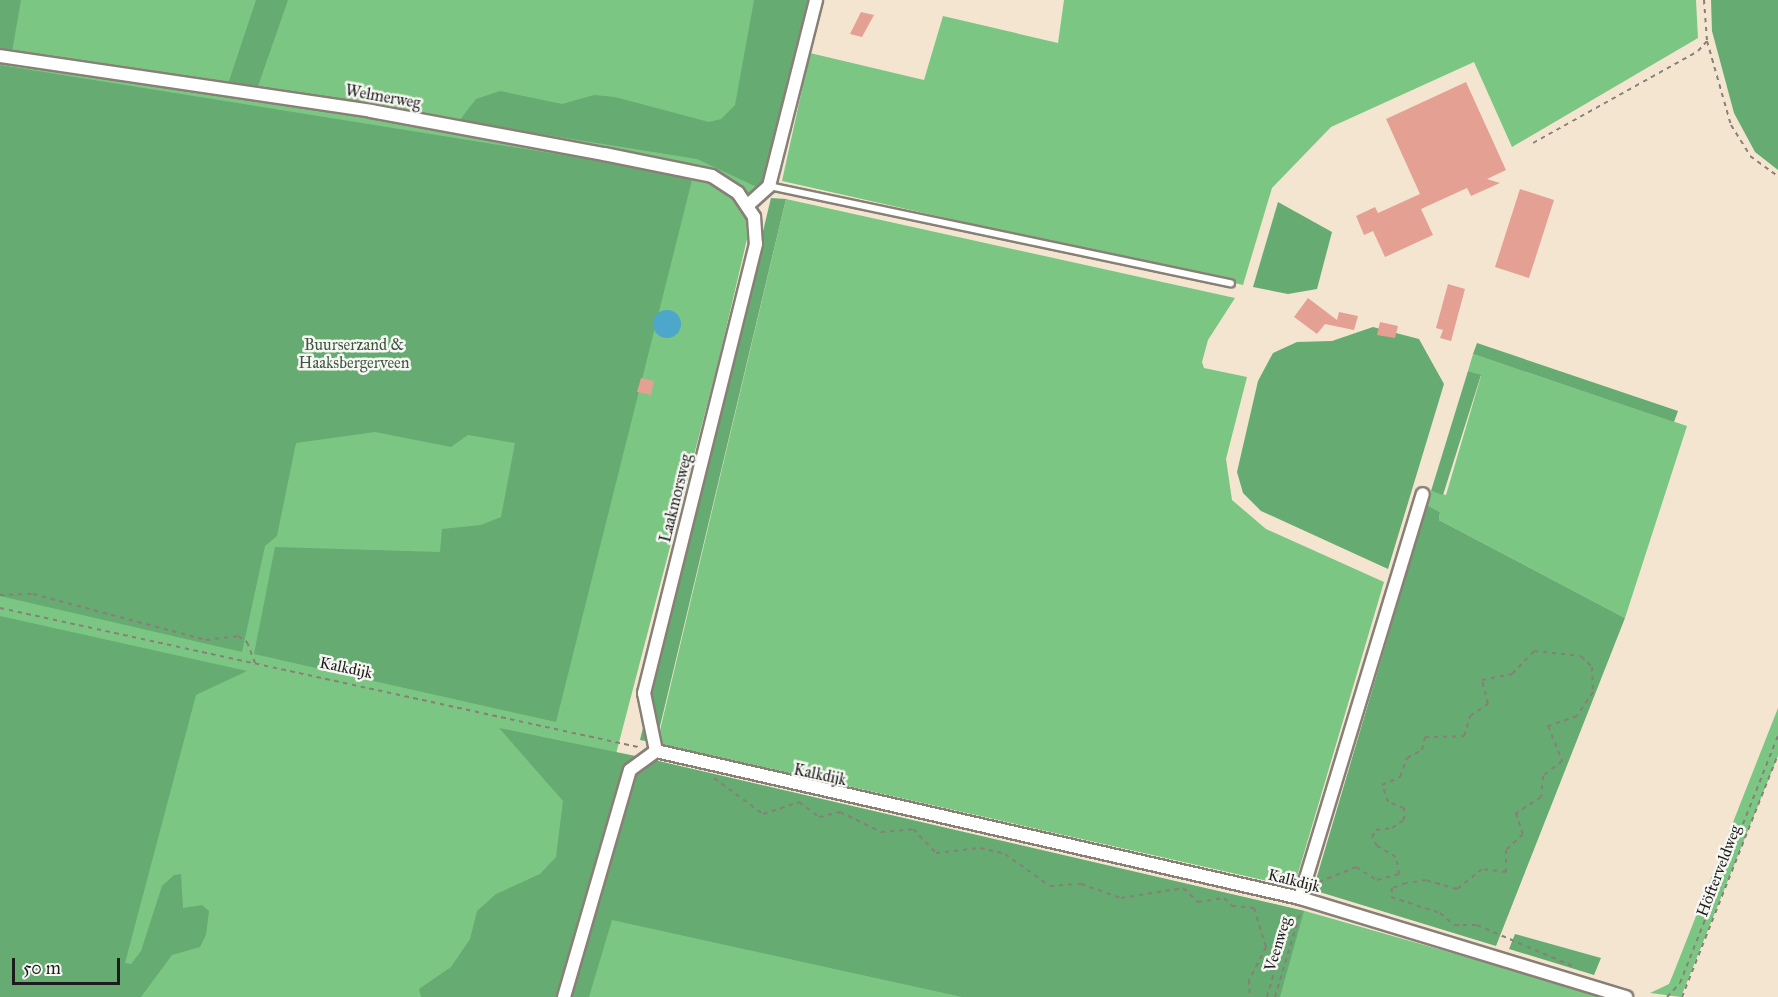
<!DOCTYPE html>
<meta charset="utf-8">
<style>
body{margin:0}
#map{position:relative;width:1778px;height:997px;overflow:hidden;background:#f4e5d1;font-family:"IM FELL Great Primer",serif}
div>[style]{position:absolute}
[style*='--x']{left:calc(var(--x)*1px);top:calc(var(--y)*1px);width:calc(var(--w)*1px);rotate:calc(var(--a)*1deg)}
.green>*{inset:0;background:#7cc684}
.forest>*{inset:0;background:#65ab72}
.water>*{inset:0;background:#4ca7ca}
.round{border-radius:50%}
.building>*{inset:0;background:#e4a193}
.path>*{height:2px;margin-top:-1px;transform-origin:0;background:repeating-linear-gradient(90deg,#888076 0 4.5px,transparent 0 9px)}
.roads{filter:drop-shadow(2px 0 #888076) drop-shadow(-2px 0 #888076) drop-shadow(0 2px #888076) drop-shadow(0 -2px #888076)}
.service>*{height:6px;margin:-3px;padding:0 3px;transform-origin:3px;border-radius:3px;background:#fff}
.minor>*{height:12px;margin:-6px;padding:0 6px;transform-origin:6px;border-radius:6px;background:#fff}
span{translate:-50% -50%;white-space:nowrap;text-align:center;line-height:1.15;-webkit-text-stroke:5px #f6f6f2;paint-order:stroke}
.street-label{font-size:16px;color:#1c1c1c}
.park-label{font-size:16px;color:#3e5840}
.scale{position:absolute;left:12px;top:958px;width:108px;height:27px;box-sizing:border-box;border:3px solid #1c1c1c;border-top:0;padding-left:8px;font-size:18px;line-height:21px;white-space:nowrap;color:#1c1c1c;-webkit-text-stroke:4px #f6f6f2;paint-order:stroke}
</style>
<div id="map">
<div class="green">
<i style="clip-path:polygon(0 0,803px 0,718px 363px,616px 754px,1305px 911px,1607px 997px,0 997px)"></i>
<i style="clip-path:polygon(1064px 0,1696px 0,1698px 38px,1512px 147px,1474px 62px,1331px 127px,1272px 188px,1243px 285px,782px 181px,810px 53px,924px 80px,943px 16px,1058px 43px)"></i>
<i style="clip-path:polygon(786px 199px,1235px 298px,1208px 340px,1202px 362px,1204px 368px,1247px 377px,1226px 459px,1232px 500px,1266px 529px,1384px 582px,1294px 887px,657px 743px)"></i>
<i style="clip-path:polygon(1473px 354px,1687px 426px,1625px 618px,1439px 520px,1440px 512px,1427px 505px,1431px 491px,1446px 495px,1481px 376px,1468px 371px)"></i>
<i style="clip-path:polygon(1778px 708px,1778px 756px,1681px 997px,1650px 993px,1669px 984px,1674px 972px)"></i>
</div>
<div class="forest">
<i style="clip-path:polygon(0 0,21px 0,12px 52px,0 50px)"></i>
<i style="clip-path:polygon(256px 0,288px 0,257px 89px,228px 84px)"></i>
<i style="clip-path:polygon(754px 0,808px 0,761px 189px,697px 159px,459px 121px,476px 99px,500px 91px,562px 104px,594px 95px,615px 97px,709px 122px,721px 119px,735px 105px)"></i>
<i style="clip-path:polygon(1711px 0,1778px 0,1778px 170px,1755px 152px,1734px 113px,1712px 31px)"></i>
<i style="clip-path:polygon(0 65px,693px 176px,556px 722px,254px 654px,275px 547px,440px 552px,442px 529px,481px 525px,501px 517px,515px 443px,468px 435px,451px 447px,375px 432px,296px 443px,277px 536px,265px 546px,242px 652px,0 596px)"></i>
<i style="clip-path:polygon(771px 198px,786px 199px,656px 743px,640px 740px)"></i>
<i style="clip-path:polygon(1278px 202px,1332px 232px,1317px 289px,1288px 294px,1253px 287px)"></i>
<i style="clip-path:polygon(1373px 327px,1419px 339px,1444px 384px,1388px 569px,1261px 511px,1243px 493px,1237px 472px,1258px 381px,1273px 353px,1297px 342px,1332px 341px)"></i>
<i style="clip-path:polygon(1477px 343px,1678px 411px,1674px 422px,1473px 354px)"></i>
<i style="clip-path:polygon(1468px 371px,1481px 375px,1443px 495px,1431px 491px)"></i>
<i style="clip-path:polygon(1427px 505px,1440px 512px,1439px 520px,1625px 618px,1496px 946px,1313px 890px)"></i>
<i style="clip-path:polygon(0 616px,247px 671px,196px 695px,125px 963px,131px 964px,141px 951px,162px 886px,174px 875px,181px 874px,183px 908px,202px 905px,209px 911px,206px 935px,200px 947px,172px 955px,141px 997px,0 997px)"></i>
<i style="clip-path:polygon(499px 728px,650px 759px,1304px 911px,1280px 997px,962px 997px,612px 920px,589px 997px,421px 997px,419px 989px,451px 967px,470px 939px,477px 911px,496px 894px,540px 874px,556px 857px,563px 801px)"></i>
<i style="clip-path:polygon(1515px 934px,1601px 958px,1594px 975px,1509px 949px)"></i>
</div>
<div class="water">
<i class="round" style="left:653px;top:310px;width:28px;height:28px"></i>
</div>
<div class="building">
<i style="clip-path:polygon(861px 12px,874px 15px,862px 37px,850px 34px)"></i>
<i style="clip-path:polygon(1466px 82px,1506px 170px,1487px 179px,1500px 183px,1471px 196px,1467px 188px,1421px 209px,1433px 235px,1385px 257px,1373px 231px,1364px 235px,1356px 216px,1375px 207px,1378px 213px,1420px 194px,1386px 119px)"></i>
<i style="clip-path:polygon(1520px 189px,1554px 200px,1529px 278px,1495px 267px)"></i>
<i style="clip-path:polygon(1448px 284px,1465px 289px,1451px 341px,1440px 338px,1443px 330px,1436px 328px)"></i>
<i style="clip-path:polygon(1308px 298px,1337px 320px,1339px 312px,1358px 316px,1354px 330px,1325px 324px,1317px 334px,1294px 317px)"></i>
<i style="clip-path:polygon(1380px 322px,1398px 326px,1395px 338px,1377px 335px)"></i>
<i style="clip-path:polygon(641px 378px,654px 381px,651px 395px,637px 392px)"></i>
</div>
<div class="path">
<i style="--x:1704;--y:0;--w:41;--a:85.8"></i>
<i style="--x:1707;--y:41;--w:87;--a:74.1"></i>
<i style="--x:1731;--y:125;--w:36;--a:58"></i>
<i style="--x:1750;--y:156;--w:34;--a:36"></i>
<i style="--x:1533;--y:143;--w:189;--a:-29.1"></i>
<i style="--x:1698;--y:51;--w:13;--a:-48"></i>
<i style="--x:0;--y:595;--w:33;--a:-2"></i>
<i style="--x:33;--y:594;--w:179;--a:14.9"></i>
<i style="--x:206;--y:640;--w:32;--a:-7"></i>
<i style="--x:238;--y:636;--w:11;--a:34"></i>
<i style="--x:247;--y:642;--w:25;--a:69"></i>
<i style="--x:0;--y:608;--w:653;--a:12.29"></i>
<i style="--x:714;--y:778;--w:61;--a:36.3"></i>
<i style="--x:763;--y:814;--w:38;--a:-18"></i>
<i style="--x:799;--y:802;--w:25;--a:37"></i>
<i style="--x:819;--y:817;--w:22;--a:-13"></i>
<i style="--x:840;--y:812;--w:46;--a:26"></i>
<i style="--x:881;--y:832;--w:32;--a:-5"></i>
<i style="--x:913;--y:829;--w:33;--a:46"></i>
<i style="--x:936;--y:853;--w:44;--a:-6.5"></i>
<i style="--x:980;--y:848;--w:26;--a:13"></i>
<i style="--x:1005;--y:854;--w:55;--a:35.4"></i>
<i style="--x:1050;--y:886;--w:31;--a:-4"></i>
<i style="--x:1081;--y:884;--w:42;--a:19.3"></i>
<i style="--x:1121;--y:898;--w:63;--a:-9.2"></i>
<i style="--x:1183;--y:888;--w:21;--a:43"></i>
<i style="--x:1198;--y:902;--w:26;--a:-9"></i>
<i style="--x:1224;--y:898;--w:11;--a:45"></i>
<i style="--x:1232;--y:906;--w:22;--a:5"></i>
<i style="--x:1254;--y:908;--w:41;--a:72.9"></i>
<i style="--x:1266;--y:947;--w:37;--a:117"></i>
<i style="--x:1249;--y:980;--w:17;--a:87"></i>
<i style="--x:1319;--y:882;--w:40;--a:-22"></i>
<i style="--x:1356;--y:867;--w:25;--a:32"></i>
<i style="--x:1377;--y:880;--w:23;--a:-15"></i>
<i style="--x:1399;--y:874;--w:17;--a:-100"></i>
<i style="--x:1396;--y:857;--w:22;--a:-150"></i>
<i style="--x:1377;--y:846;--w:10;--a:-119"></i>
<i style="--x:1372;--y:837;--w:8;--a:-60"></i>
<i style="--x:1376;--y:830;--w:16;--a:-7"></i>
<i style="--x:1392;--y:828;--w:14;--a:-34"></i>
<i style="--x:1404;--y:820;--w:12;--a:-90"></i>
<i style="--x:1404;--y:808;--w:17;--a:-159"></i>
<i style="--x:1388;--y:802;--w:18;--a:-109"></i>
<i style="--x:1382;--y:785;--w:20;--a:-24"></i>
<i style="--x:1400;--y:777;--w:20;--a:-70"></i>
<i style="--x:1407;--y:758;--w:17;--a:-28"></i>
<i style="--x:1422;--y:750;--w:13;--a:-77"></i>
<i style="--x:1425;--y:737;--w:39;--a:-1"></i>
<i style="--x:1464;--y:736;--w:21;--a:-73"></i>
<i style="--x:1470;--y:716;--w:22;--a:-34"></i>
<i style="--x:1488;--y:704;--w:25;--a:-104"></i>
<i style="--x:1482;--y:680;--w:31;--a:-11"></i>
<i style="--x:1512;--y:674;--w:32;--a:-46"></i>
<i style="--x:1534;--y:651;--w:47;--a:6.1"></i>
<i style="--x:1581;--y:656;--w:16;--a:45"></i>
<i style="--x:1592;--y:667;--w:25;--a:88"></i>
<i style="--x:1593;--y:692;--w:29;--a:124"></i>
<i style="--x:1577;--y:716;--w:31;--a:161"></i>
<i style="--x:1548;--y:726;--w:38;--a:68"></i>
<i style="--x:1562;--y:761;--w:24;--a:142"></i>
<i style="--x:1543;--y:776;--w:21;--a:95"></i>
<i style="--x:1541;--y:797;--w:30;--a:147"></i>
<i style="--x:1516;--y:813;--w:22;--a:72"></i>
<i style="--x:1523;--y:834;--w:23;--a:137"></i>
<i style="--x:1506;--y:850;--w:22;--a:90"></i>
<i style="--x:1506;--y:872;--w:24;--a:-173"></i>
<i style="--x:1482;--y:869;--w:32;--a:141"></i>
<i style="--x:1457;--y:889;--w:32;--a:-164"></i>
<i style="--x:1426;--y:880;--w:20;--a:171"></i>
<i style="--x:1406;--y:883;--w:15;--a:160"></i>
<i style="--x:1392;--y:888;--w:9;--a:96"></i>
<i style="--x:1391;--y:897;--w:52;--a:18.1"></i>
<i style="--x:1440;--y:913;--w:18;--a:41"></i>
<i style="--x:1454;--y:925;--w:23;--a:0"></i>
<i style="--x:1477;--y:925;--w:103;--a:23.3"></i>
<i style="--x:1267;--y:997;--w:90;--a:-73.8"></i>
<i style="--x:1275;--y:997;--w:88;--a:-73.4"></i>
<i style="--x:1667;--y:997;--w:19;--a:-47"></i>
<i style="--x:1680;--y:983;--w:267;--a:-68.4"></i>
<i style="--x:1682;--y:997;--w:261;--a:-68.4"></i>
</div>
<div class="roads">
<div class="service">
<i style="--x:769;--y:186;--w:472;--a:11.9"></i>
</div>
<div class="minor">
<i style="--x:0;--y:56;--w:375;--a:8.4"></i>
<i style="--x:371;--y:111;--w:237;--a:10.5"></i>
<i style="--x:604;--y:154;--w:110;--a:11.5"></i>
<i style="--x:712;--y:176;--w:31;--a:33"></i>
<i style="--x:738;--y:193;--w:29;--a:56"></i>
<i style="--x:754;--y:217;--w:27;--a:86"></i>
<i style="--x:756;--y:244;--w:463;--a:104"></i>
<i style="--x:644;--y:693;--w:59;--a:78.3"></i>
<i style="--x:748;--y:205;--w:28;--a:-42"></i>
<i style="--x:769;--y:186;--w:192;--a:-75.8"></i>
<i style="--x:656;--y:751;--w:661;--a:12.86"></i>
<i style="--x:1300;--y:898;--w:341;--a:16.9"></i>
<i style="--x:1300;--y:898;--w:422;--a:-73.1"></i>
<i style="--x:564;--y:997;--w:236;--a:-73.8"></i>
<i style="--x:630;--y:770;--w:32;--a:-36"></i>
</div>
</div>
<div class="street-label">
<span style="left:383px;top:97px;rotate:10deg">Welmerweg</span>
<span style="left:676px;top:498px;rotate:-76deg">Laakmorsweg</span>
<span style="left:346px;top:668px;rotate:12deg">Kalkdijk</span>
<span style="left:820px;top:775px;rotate:12deg">Kalkdijk</span>
<span style="left:1719px;top:871px;rotate:-69deg">Höfterveldweg</span>
<span style="left:1294px;top:881px;rotate:14deg">Kalkdijk</span>
<span style="left:1278px;top:944px;rotate:-73deg">Veenweg</span>
</div>
<div class="park-label">
<span style="left:354px;top:354px">Buurserzand &amp;<br>Haaksbergerveen</span>
</div>
<div class="scale">50 m</div>
</div>
